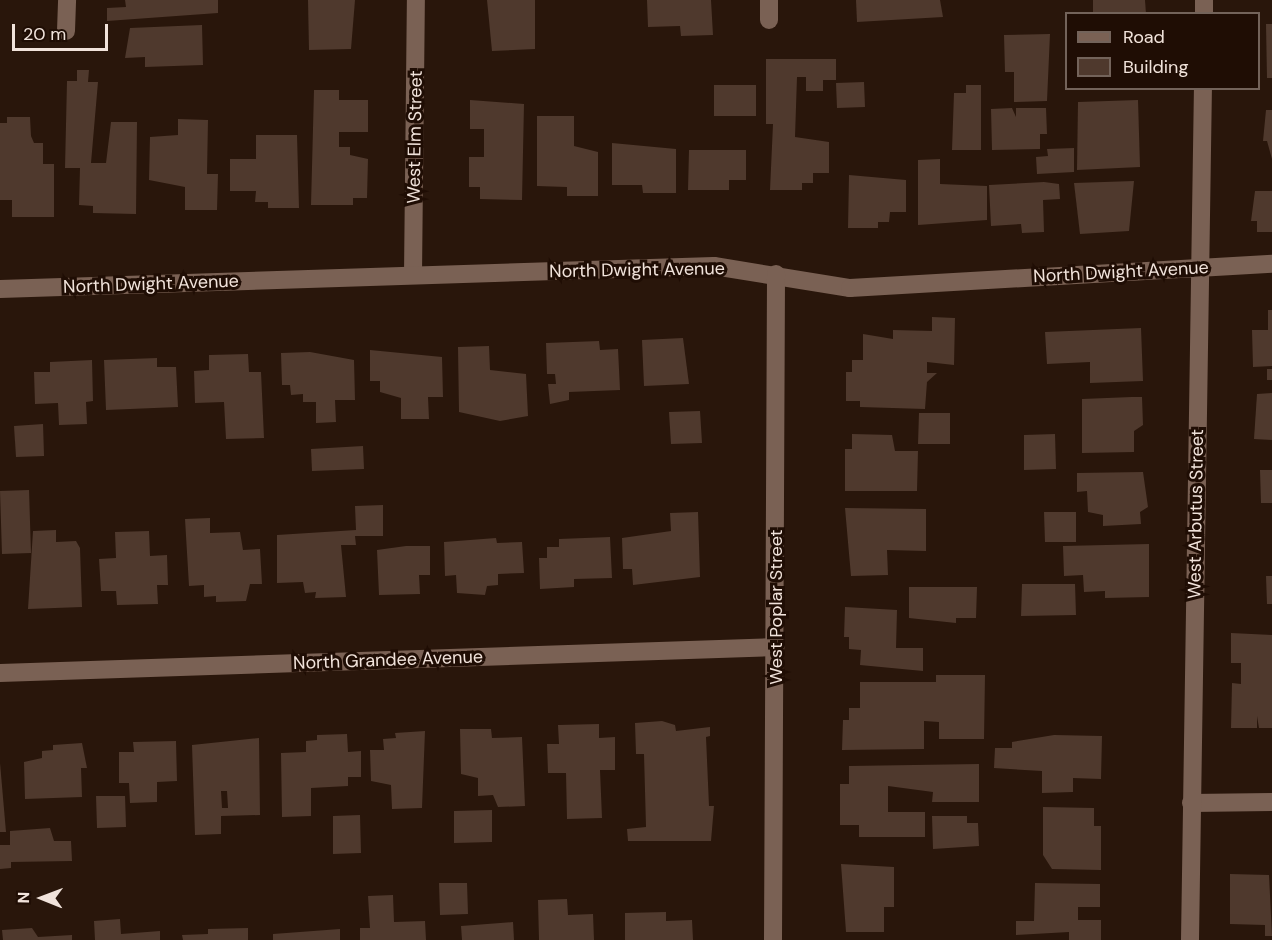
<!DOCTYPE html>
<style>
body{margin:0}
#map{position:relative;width:1272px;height:940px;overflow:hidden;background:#29160b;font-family:"DM Sans",sans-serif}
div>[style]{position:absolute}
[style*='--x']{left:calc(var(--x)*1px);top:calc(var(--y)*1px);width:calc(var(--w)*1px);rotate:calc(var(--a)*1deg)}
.building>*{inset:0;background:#4f392d}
.street>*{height:18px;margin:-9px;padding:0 9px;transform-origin:9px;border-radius:9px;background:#7a6154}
span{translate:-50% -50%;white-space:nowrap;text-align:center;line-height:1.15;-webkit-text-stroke:6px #1f0d04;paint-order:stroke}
.street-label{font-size:18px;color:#f1e3db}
.legend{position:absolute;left:1065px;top:12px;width:195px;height:78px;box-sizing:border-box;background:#1f0d04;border:2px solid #73635a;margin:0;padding:8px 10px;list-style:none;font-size:18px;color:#f1e3db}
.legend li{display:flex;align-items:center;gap:12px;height:30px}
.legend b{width:30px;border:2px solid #73635a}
.north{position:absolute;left:12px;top:868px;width:60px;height:60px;-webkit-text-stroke:4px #1f0d04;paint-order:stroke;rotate:271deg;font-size:16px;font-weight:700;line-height:24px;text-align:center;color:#f1e3db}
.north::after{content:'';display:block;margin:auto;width:21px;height:27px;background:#f1e3db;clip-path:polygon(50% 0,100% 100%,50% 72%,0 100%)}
.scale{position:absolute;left:12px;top:24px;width:96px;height:27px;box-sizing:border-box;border:3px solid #f1e3db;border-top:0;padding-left:8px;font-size:18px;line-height:21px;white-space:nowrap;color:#f1e3db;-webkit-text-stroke:4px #1f0d04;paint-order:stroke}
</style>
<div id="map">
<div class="building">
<i style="clip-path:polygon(125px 0,218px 0,218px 13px,107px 21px,107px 8px,126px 7px)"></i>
<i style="clip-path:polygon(308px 0,355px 0,351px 49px,309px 50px)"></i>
<i style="clip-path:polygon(487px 0,535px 0,535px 49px,492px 51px)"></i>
<i style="clip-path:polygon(647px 0,711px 0,713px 35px,681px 36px,680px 26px,648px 27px)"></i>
<i style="clip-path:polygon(856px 0,940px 0,943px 17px,857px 22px)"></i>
<i style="clip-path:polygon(1093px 0,1145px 0,1146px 14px,1093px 13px)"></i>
<i style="clip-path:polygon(1266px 24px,1272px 24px,1272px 78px,1267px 78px)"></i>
<i style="clip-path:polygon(202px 25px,203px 65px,145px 67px,145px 57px,125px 58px,130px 28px)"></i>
<i style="clip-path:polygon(1050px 34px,1047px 101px,1014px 102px,1014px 72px,1005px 72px,1004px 35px)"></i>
<i style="clip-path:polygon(766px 59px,836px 59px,836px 80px,823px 80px,823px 91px,806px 91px,806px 77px,797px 77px,795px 137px,829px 142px,829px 173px,813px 173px,813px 183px,802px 183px,802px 190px,770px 190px,773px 124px,766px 124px)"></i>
<i style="clip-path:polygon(77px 70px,89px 70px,88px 82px,98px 82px,91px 163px,106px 163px,111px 122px,137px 122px,136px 214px,93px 213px,93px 206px,79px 205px,80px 168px,65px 168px,67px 81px,77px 81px)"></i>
<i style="clip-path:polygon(864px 82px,865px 107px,837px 108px,836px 83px)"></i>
<i style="clip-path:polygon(714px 85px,756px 85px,756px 116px,714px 116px)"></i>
<i style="clip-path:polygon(966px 85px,981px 85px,981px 150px,952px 150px,954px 93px,966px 93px)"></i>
<i style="clip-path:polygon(314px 90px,339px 90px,339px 100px,368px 100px,368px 132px,339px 132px,339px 147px,350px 147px,350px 155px,368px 159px,367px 198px,353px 198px,353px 205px,311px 205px)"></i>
<i style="clip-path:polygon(470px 100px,524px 104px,522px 200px,480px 199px,480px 187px,469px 187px,469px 157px,484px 157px,484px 129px,470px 129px)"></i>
<i style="clip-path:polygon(1138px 100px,1140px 167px,1077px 170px,1078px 102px)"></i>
<i style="clip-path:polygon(1012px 108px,1016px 117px,1016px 108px,1046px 108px,1047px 134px,1040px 134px,1040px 149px,992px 150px,991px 109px)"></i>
<i style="clip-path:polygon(1266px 110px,1272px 110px,1272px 159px,1267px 141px,1263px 141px)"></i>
<i style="clip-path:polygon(537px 116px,574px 116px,574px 146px,598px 152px,598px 196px,567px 196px,567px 187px,537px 186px)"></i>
<i style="clip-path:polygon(7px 117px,30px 117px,31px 136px,34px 143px,43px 143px,43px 164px,54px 164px,54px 217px,12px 217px,12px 200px,0 200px,0 123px,7px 123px)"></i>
<i style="clip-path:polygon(178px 119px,208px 120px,207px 174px,218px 174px,217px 210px,185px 210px,185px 187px,149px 180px,150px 137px,178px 135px)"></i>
<i style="clip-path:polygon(256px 135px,297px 135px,299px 208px,268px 208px,268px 202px,255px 202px,256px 191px,230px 191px,230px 159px,256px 159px)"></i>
<i style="clip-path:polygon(612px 143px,676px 149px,676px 193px,643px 193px,642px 185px,612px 185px)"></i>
<i style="clip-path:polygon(1074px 148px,1074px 172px,1037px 174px,1036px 157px,1048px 156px,1047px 149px)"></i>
<i style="clip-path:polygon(689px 150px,746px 150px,746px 180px,729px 180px,729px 190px,688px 190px)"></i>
<i style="clip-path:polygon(940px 159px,940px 184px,987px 186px,987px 220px,918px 225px,918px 160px)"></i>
<i style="clip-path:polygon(849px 175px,906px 180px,906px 212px,890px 212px,889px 222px,878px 222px,878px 228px,848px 228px)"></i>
<i style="clip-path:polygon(1134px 181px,1129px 231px,1080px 234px,1074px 183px)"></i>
<i style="clip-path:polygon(1044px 182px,1059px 184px,1060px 199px,1043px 200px,1044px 232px,1022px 233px,1021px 224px,991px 226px,989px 185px)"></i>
<i style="clip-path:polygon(1255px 191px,1272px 191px,1272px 232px,1257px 232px,1257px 221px,1251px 221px)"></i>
<i style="clip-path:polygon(1268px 310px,1272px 310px,1272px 366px,1253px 367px,1252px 330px,1268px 330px)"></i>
<i style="clip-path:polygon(932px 317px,955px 318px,954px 365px,927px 362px,927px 373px,937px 373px,927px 382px,925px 409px,860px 407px,860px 401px,846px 401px,846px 372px,852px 372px,852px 360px,863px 360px,863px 334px,893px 339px,893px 330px,932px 331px)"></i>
<i style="clip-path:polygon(1141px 328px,1143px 381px,1090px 383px,1090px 362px,1047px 364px,1045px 332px)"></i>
<i style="clip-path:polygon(683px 338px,689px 384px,644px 386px,642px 340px)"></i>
<i style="clip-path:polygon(599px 341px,600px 350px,618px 349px,620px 390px,569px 392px,569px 400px,550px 404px,548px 384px,556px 384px,555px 374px,547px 374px,546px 343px)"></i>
<i style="clip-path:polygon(489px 346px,490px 370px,526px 374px,528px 416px,500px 421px,459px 412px,458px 347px)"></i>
<i style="clip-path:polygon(370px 350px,442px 357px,443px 397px,428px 397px,429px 419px,401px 419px,401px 398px,380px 392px,380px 381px,370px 381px)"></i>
<i style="clip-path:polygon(310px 352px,354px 360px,355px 400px,335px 400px,336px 422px,316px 423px,316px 402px,303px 402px,303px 394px,291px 395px,290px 385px,282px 385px,281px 353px)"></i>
<i style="clip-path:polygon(248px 354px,249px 372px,261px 372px,264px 438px,226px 439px,224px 402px,195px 403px,194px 371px,209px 370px,209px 355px)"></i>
<i style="clip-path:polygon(157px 358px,157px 367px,176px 367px,178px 407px,106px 410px,104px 360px)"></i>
<i style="clip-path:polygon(92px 360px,93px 401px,86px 402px,87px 424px,59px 425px,58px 403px,35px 404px,34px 372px,50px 372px,50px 362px)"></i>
<i style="clip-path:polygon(1267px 369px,1272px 369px,1272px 380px,1267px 380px)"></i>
<i style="clip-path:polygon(1272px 393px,1272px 440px,1254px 439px,1257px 394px)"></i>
<i style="clip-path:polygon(1132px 397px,1142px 397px,1143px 425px,1134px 431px,1134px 452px,1082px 453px,1082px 399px)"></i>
<i style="clip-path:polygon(700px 411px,702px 443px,671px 444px,669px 412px)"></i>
<i style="clip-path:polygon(919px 413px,950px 413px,950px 444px,918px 444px)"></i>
<i style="clip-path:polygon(43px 424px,44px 456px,16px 457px,14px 426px)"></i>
<i style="clip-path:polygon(852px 434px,892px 435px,895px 451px,918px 451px,917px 491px,845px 491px,845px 449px,852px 449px)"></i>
<i style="clip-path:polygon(1055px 434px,1056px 469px,1024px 470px,1024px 435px)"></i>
<i style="clip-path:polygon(363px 446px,364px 469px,312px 471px,311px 449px)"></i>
<i style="clip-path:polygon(1260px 470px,1272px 470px,1272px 503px,1261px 503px)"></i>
<i style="clip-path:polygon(1143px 472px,1148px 507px,1140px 512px,1141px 524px,1103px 526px,1103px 515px,1088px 512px,1087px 491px,1077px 492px,1077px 473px)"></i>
<i style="clip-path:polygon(29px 490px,31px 553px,2px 554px,0 491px)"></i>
<i style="clip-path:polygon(383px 505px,383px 536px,355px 536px,356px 545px,341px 545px,346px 597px,315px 598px,316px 592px,305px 593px,303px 582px,277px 583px,277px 535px,356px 530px,355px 506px)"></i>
<i style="clip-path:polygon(845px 508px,926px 509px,926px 551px,887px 550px,888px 575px,851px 576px)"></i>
<i style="clip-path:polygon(698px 512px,700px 577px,633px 585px,632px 569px,623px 569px,622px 538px,671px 531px,670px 513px)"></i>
<i style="clip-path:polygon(1044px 512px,1076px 512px,1076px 542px,1045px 542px)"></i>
<i style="clip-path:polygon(210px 518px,210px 533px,240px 532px,243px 550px,260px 549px,262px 584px,250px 584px,246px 601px,216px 602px,216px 596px,204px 597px,204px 585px,189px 586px,185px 519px)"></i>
<i style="clip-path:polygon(56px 530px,56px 542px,76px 541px,80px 548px,82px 607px,28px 609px,33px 531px)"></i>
<i style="clip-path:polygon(149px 531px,150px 556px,167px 555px,168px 585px,157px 585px,158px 604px,117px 605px,116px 591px,101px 591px,99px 559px,116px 558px,115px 532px)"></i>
<i style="clip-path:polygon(610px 537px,612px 578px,574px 579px,574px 587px,540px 589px,539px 558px,547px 558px,547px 547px,559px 547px,559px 539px)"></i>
<i style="clip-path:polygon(496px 538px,497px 543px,522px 542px,524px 573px,498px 574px,498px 585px,487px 586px,485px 595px,457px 593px,456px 575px,445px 576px,444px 542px)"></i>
<i style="clip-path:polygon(1149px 544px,1149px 597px,1105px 598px,1105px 591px,1084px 592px,1083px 575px,1064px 576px,1063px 546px)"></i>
<i style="clip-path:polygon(406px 546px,430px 546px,430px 575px,419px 575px,420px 594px,379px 595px,377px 550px)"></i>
<i style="clip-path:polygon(1266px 576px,1272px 576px,1272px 604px,1267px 604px)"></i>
<i style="clip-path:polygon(1022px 584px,1075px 584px,1076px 615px,1021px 616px)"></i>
<i style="clip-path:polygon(909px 587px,977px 587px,976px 618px,956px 618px,956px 623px,909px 618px)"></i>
<i style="clip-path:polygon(845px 607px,897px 610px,896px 648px,923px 648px,923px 671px,860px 665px,861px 650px,849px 649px,849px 637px,844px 637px)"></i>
<i style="clip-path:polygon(1231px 633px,1272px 635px,1272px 728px,1259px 728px,1257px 716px,1257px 728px,1231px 728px,1232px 683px,1241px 684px,1241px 663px,1231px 663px)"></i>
<i style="clip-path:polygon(936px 675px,985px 675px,984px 739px,939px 739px,939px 722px,924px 721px,924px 749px,842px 750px,843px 720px,849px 720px,849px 708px,860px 708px,860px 682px,936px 682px)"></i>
<i style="clip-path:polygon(662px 721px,675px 725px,676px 731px,710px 727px,710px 736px,706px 737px,709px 806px,714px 806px,711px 841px,628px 841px,627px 829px,646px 827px,644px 754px,636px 754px,635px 723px)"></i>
<i style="clip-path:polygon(599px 724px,599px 738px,615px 737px,615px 770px,600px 770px,602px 818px,567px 819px,566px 773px,548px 773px,547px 744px,559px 744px,558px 725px)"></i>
<i style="clip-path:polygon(460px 729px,491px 729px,492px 738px,522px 737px,525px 806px,498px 807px,493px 795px,478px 796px,478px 778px,461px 774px)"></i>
<i style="clip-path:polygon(425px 731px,422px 808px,392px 809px,391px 785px,371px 781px,370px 750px,384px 750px,383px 739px,396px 738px,395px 733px)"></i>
<i style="clip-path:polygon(347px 734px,348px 752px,361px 751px,361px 777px,348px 777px,348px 786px,311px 788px,311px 816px,282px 817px,281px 753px,306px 752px,306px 741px,317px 740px,317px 735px)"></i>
<i style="clip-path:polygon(1054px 735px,1102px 736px,1101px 779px,1073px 778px,1073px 792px,1042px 793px,1042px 771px,994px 768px,995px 748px,1012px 748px,1012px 742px)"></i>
<i style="clip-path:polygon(evenodd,259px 738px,260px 815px,221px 816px,221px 834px,195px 835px,192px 745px,259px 738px,221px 791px,227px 791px,228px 808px,222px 808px,221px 791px)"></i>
<i style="clip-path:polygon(176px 741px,177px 781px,157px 782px,157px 802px,130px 803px,129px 783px,119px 783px,119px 752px,134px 752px,133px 742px)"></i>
<i style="clip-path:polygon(82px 743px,87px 768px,81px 768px,82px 797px,25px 799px,24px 762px,42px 758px,42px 751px,53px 750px,53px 745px)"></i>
<i style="clip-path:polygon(0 763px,6px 832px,0 832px)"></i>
<i style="clip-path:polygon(979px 764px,979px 802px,932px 802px,933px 792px,888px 786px,888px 812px,925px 812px,925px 837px,859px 837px,859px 825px,840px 825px,840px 784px,849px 784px,849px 766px)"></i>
<i style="clip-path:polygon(96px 796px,125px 796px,126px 827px,97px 828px)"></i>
<i style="clip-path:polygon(1043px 807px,1094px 808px,1094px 826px,1101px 826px,1101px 870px,1052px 869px,1043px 855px)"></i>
<i style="clip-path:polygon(492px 810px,492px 842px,454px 843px,454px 811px)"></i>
<i style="clip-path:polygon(360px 815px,361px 853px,333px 854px,333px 816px)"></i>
<i style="clip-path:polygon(932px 816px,967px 816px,967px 823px,978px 823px,979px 846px,933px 849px)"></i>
<i style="clip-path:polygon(50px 828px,54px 841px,71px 841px,72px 861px,11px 862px,11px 868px,0 869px,0 845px,10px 845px,10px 831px)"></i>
<i style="clip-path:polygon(841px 864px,894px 867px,894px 907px,884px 907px,884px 932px,846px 932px)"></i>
<i style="clip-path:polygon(1230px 874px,1269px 875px,1272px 936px,1265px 936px,1265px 925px,1230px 924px)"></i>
<i style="clip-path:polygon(439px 883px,467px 883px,468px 914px,440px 915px)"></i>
<i style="clip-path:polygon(1035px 883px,1100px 884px,1100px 907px,1078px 907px,1078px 920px,1101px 920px,1101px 940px,1069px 940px,1069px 932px,1016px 935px,1016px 921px,1034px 921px)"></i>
<i style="clip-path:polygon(393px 895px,394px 922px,425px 921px,426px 940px,360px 940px,360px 928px,370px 928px,368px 896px)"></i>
<i style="clip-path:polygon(567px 899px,568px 915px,593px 914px,594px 940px,539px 940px,538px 900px)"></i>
<i style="clip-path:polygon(666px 912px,666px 921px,692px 920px,693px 940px,625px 940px,625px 913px)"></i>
<i style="clip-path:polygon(120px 919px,121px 934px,160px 931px,160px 940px,95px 940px,94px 921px)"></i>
<i style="clip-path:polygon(513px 922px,514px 940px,462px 940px,461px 926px)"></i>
<i style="clip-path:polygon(32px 928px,38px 937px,72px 935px,72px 940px,3px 940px,2px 930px)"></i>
<i style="clip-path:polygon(248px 928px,248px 940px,183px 940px,182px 935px,208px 934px,208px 929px)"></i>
<i style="clip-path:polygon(340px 929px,340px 940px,273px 940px,273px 934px)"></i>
</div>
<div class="street">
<i style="--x:1204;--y:14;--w:14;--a:-90"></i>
<i style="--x:769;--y:20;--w:20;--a:-90"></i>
<i style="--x:66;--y:31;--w:31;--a:-88"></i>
<i style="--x:413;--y:275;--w:275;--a:-89.4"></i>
<i style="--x:0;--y:289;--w:714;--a:-1.85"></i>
<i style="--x:714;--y:266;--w:138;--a:9.2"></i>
<i style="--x:850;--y:288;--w:423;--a:-3.3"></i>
<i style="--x:0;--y:673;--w:776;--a:-1.92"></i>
<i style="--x:1191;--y:803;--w:81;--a:-0.7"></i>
<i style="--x:773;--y:940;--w:666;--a:-89.74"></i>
<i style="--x:1190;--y:940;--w:852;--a:-89.13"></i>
</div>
<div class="street-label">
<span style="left:415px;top:137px;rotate:-89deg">West Elm Street</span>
<span style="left:637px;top:270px;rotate:-1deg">North Dwight Avenue</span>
<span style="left:1121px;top:272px;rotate:-3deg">North Dwight Avenue</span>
<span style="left:151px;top:284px;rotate:-2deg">North Dwight Avenue</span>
<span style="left:1196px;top:514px;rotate:-89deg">West Arbutus Street</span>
<span style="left:776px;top:607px;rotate:-90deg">West Poplar Street</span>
<span style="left:388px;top:660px;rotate:-2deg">North Grandee Avenue</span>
</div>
<ul class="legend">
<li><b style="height:8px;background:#7a6154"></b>Road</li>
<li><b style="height:16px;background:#4f392d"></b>Building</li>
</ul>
<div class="north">N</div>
<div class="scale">20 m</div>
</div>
